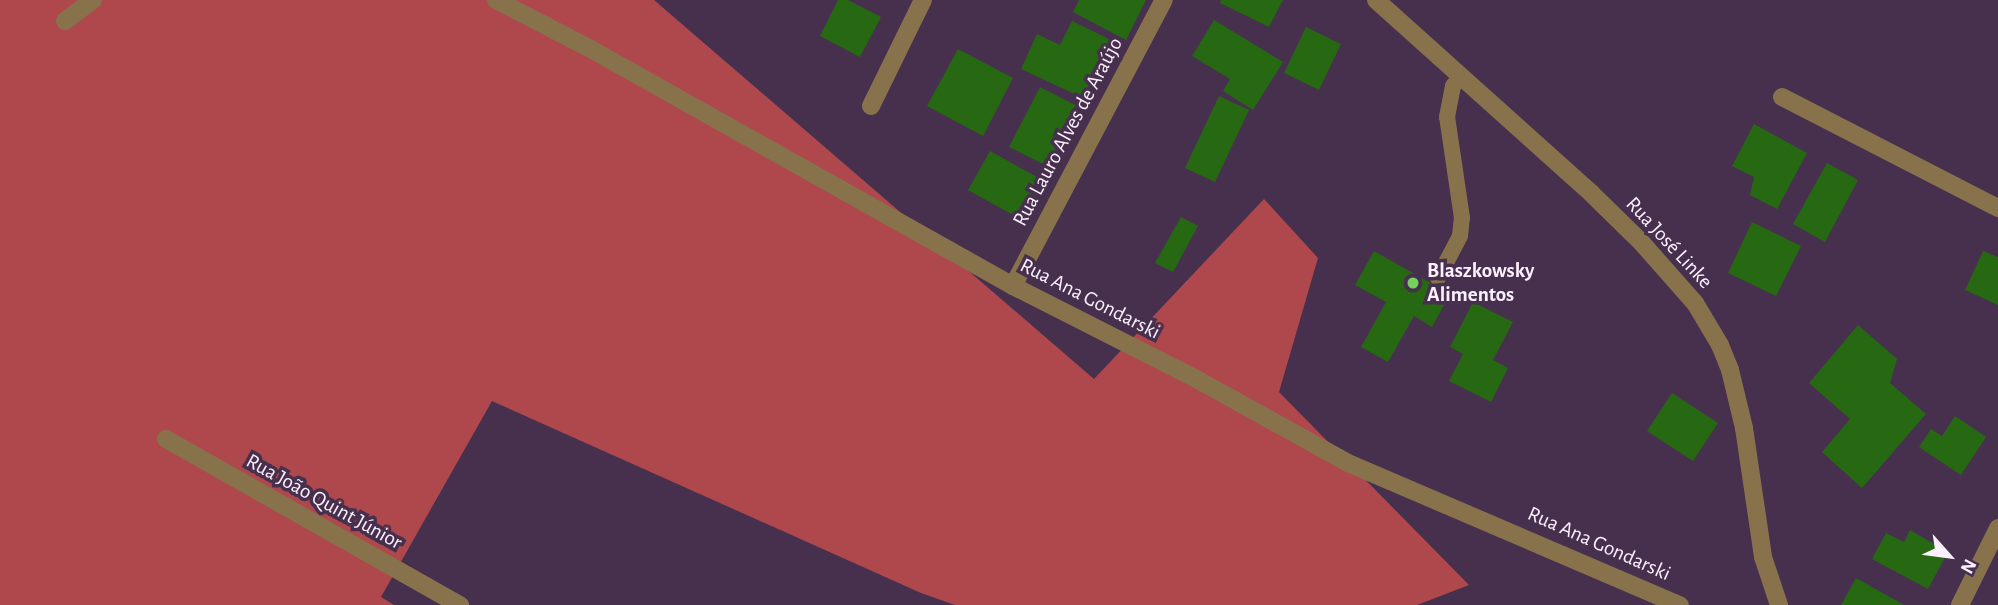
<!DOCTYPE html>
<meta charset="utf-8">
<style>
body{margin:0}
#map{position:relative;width:1998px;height:605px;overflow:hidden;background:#47304d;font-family:"Alegreya Sans",sans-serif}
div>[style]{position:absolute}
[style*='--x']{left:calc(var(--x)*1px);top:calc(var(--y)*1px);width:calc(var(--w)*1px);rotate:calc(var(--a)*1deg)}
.forest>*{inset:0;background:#ae484d}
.building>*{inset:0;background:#276813}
.service>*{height:16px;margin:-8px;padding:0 8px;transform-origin:8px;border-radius:8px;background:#88724c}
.minor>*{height:18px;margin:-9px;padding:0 9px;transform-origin:9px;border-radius:9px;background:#88724c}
.dots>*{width:19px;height:19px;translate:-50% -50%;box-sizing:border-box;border:4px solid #47304d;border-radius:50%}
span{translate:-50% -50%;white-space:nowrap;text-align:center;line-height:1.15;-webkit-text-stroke:7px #47304d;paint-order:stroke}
.street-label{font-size:21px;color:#fcf0fe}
.poi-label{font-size:21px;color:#fcf0fe;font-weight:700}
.left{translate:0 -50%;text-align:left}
.north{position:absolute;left:1914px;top:521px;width:70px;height:70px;-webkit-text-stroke:5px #47304d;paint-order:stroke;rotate:118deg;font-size:19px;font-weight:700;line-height:28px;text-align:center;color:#fcf0fe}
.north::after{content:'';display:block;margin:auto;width:24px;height:32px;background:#fcf0fe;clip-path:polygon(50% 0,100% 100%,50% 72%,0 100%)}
</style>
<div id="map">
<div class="forest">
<i style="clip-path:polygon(0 0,654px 0,1094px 379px,1264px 199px,1318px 258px,1279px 392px,1469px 585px,1417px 605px,955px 605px,921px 593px,492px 401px,381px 597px,394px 605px,0 605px)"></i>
</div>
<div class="building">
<i style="clip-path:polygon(838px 0,848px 0,881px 17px,860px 57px,820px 36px)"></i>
<i style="clip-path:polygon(1079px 0,1146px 0,1126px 40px,1073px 12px)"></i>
<i style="clip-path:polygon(1221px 0,1283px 0,1269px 27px,1220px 3px)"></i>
<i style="clip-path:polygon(1214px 20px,1283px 62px,1253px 110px,1223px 91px,1230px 79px,1192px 56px)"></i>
<i style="clip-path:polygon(1072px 21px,1111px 40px,1083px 98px,1021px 69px,1037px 34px,1060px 45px)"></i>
<i style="clip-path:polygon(1306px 27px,1341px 44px,1319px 90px,1284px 73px)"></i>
<i style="clip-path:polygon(958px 49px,1013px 78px,983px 136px,927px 106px)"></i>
<i style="clip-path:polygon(1040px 87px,1077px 106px,1047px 166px,1009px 147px)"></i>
<i style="clip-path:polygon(1219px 96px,1249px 110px,1215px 182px,1185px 168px)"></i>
<i style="clip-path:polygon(1754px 124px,1807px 153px,1777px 209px,1750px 195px,1754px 177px,1732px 166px)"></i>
<i style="clip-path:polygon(990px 151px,1046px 182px,1024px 221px,968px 190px)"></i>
<i style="clip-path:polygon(1827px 163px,1858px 180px,1825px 242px,1793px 224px)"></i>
<i style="clip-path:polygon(1181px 217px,1198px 226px,1173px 272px,1155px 263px)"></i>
<i style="clip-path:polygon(1752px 222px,1801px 246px,1776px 296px,1728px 273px)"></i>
<i style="clip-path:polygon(1374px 251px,1450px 294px,1432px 327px,1414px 316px,1388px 362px,1361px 347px,1386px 302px,1355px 285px)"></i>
<i style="clip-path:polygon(1983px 251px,1998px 257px,1998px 305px,1965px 290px)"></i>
<i style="clip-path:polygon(1473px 302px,1513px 322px,1493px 360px,1508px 368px,1491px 402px,1449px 381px,1463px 354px,1450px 347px)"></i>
<i style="clip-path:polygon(1858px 325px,1897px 359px,1890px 383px,1926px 414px,1862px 488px,1822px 452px,1850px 419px,1809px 383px)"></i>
<i style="clip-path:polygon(1672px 393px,1718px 423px,1693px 461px,1647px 431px)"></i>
<i style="clip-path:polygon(1955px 416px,1986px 437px,1961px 475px,1919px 447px,1931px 429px,1942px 436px)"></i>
<i style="clip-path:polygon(1910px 530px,1948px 552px,1928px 589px,1872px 559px,1886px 533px,1904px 542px)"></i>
<i style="clip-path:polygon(1856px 578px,1904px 605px,1841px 605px)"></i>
</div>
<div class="service">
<i style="--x:1438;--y:278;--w:47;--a:-62.4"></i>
<i style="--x:1460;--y:236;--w:18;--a:-84"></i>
<i style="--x:1462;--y:218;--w:102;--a:-98.4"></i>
<i style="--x:1447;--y:117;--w:32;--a:-79"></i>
<i style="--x:1453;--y:86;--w:13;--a:-51"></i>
</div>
<div class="minor">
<i style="--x:496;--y:0;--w:105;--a:27.3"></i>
<i style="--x:589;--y:48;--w:486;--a:29.3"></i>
<i style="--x:1013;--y:286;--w:210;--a:26.9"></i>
<i style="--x:1200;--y:381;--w:169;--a:29"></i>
<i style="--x:1348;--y:463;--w:361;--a:23.2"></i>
<i style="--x:1376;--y:0;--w:289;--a:41.9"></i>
<i style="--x:1591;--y:193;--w:70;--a:44.4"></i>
<i style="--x:1641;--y:242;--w:81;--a:48.5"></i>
<i style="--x:1695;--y:303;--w:49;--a:59.2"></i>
<i style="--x:1720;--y:345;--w:27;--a:68"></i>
<i style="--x:1730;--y:370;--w:60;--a:76.4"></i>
<i style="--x:1744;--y:428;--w:130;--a:81.6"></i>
<i style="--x:1763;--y:557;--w:51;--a:71.6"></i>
<i style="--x:65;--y:21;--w:35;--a:-37"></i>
<i style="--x:1782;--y:97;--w:243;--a:27.2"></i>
<i style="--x:871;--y:106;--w:118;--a:-63.9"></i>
<i style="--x:1013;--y:286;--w:323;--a:-62.2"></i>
<i style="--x:166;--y:439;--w:338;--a:29.5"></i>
<i style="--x:1960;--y:605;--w:86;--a:-63.7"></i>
</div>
<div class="dots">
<i style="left:1413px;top:283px;background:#74d25c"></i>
</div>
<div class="street-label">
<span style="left:1068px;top:132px;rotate:-62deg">Rua Lauro Alves de Araújo</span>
<span style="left:1669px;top:243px;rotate:47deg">Rua José Linke</span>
<span style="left:1090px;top:299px;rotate:27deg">Rua Ana Gondarski</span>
<span style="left:324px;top:502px;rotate:29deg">Rua João Quint Júnior</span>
<span style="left:1599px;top:544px;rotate:24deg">Rua Ana Gondarski</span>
</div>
<div class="poi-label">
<span class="left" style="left:1427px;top:283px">Blaszkowsky<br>Alimentos</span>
</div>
<div class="north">N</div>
</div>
